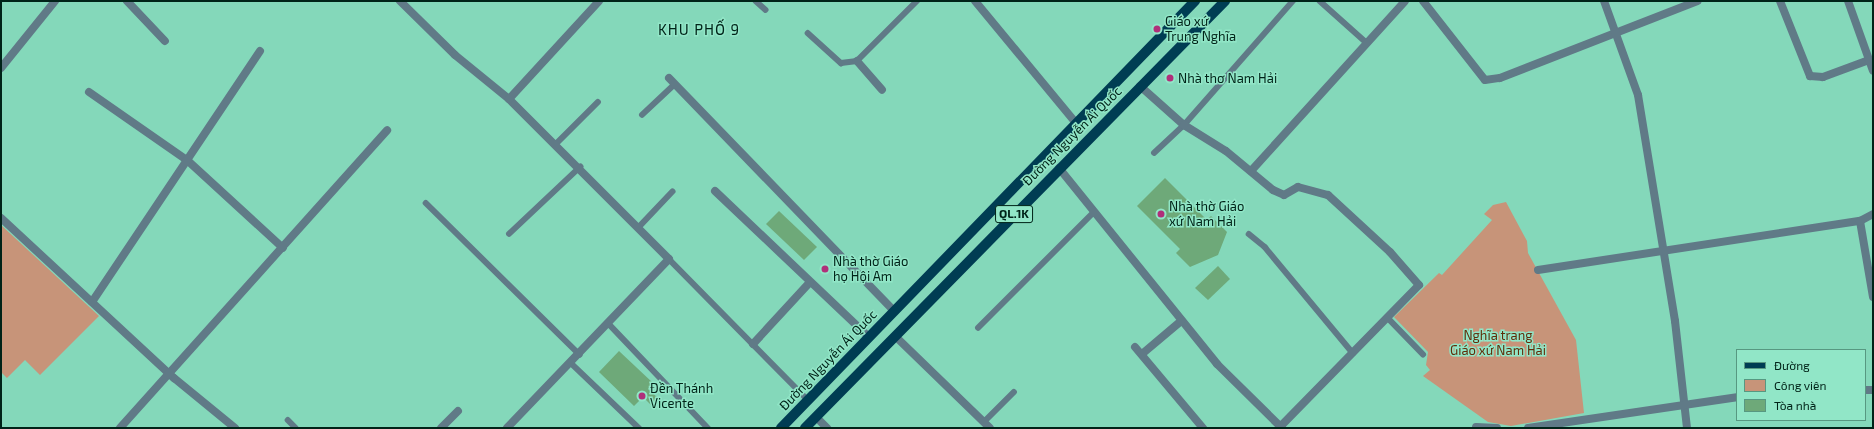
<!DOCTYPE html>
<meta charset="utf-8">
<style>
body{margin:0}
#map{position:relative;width:1874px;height:429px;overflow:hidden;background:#84d8ba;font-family:"Exo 2",sans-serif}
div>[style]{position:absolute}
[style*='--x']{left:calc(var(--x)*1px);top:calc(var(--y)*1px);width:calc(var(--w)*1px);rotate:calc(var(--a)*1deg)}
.green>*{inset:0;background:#c79479}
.building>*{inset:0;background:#6ea979}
.lane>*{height:5.5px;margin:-2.75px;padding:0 2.75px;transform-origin:2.75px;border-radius:2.75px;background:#607a87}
.street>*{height:8px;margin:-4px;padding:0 4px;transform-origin:4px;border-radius:4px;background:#607a87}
.primary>*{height:10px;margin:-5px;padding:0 5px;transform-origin:5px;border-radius:5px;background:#003d53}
.dots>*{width:11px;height:11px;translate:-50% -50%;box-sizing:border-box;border:2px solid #91e6c7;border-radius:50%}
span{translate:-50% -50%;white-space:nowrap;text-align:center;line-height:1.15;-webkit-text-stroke:3px #91e6c7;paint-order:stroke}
.shield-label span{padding:1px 3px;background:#91e6c7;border:1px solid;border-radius:3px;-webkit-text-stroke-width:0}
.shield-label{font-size:12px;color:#002318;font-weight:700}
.poi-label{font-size:13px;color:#002318}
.left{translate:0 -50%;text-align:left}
.street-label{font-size:13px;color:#002318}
.park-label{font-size:13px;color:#602c09}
.quarter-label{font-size:15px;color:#002318;letter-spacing:1px}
.frame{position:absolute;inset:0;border:2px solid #002318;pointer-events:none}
.legend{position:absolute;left:1736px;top:349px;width:130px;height:72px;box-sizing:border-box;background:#91e6c7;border:1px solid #579881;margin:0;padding:5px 7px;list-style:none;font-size:12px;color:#002318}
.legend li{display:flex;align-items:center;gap:8px;height:20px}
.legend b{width:20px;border:1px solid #579881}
</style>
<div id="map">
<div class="green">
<i style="clip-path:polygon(1506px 202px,1527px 241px,1528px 253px,1576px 340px,1584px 413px,1511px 426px,1488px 422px,1423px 376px,1430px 370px,1426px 365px,1428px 352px,1394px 317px,1439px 273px,1442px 275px,1492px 220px,1484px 214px,1493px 205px)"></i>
<i style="clip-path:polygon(1px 225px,99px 316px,40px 375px,25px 360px,7px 378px,1px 372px)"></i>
</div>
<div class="building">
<i style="clip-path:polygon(1165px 178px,1207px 220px,1211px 216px,1227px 232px,1218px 255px,1190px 267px,1176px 253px,1180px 249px,1137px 206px)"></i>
<i style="clip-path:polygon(779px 211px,817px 247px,804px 260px,766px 224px)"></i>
<i style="clip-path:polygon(1218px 266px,1230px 279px,1208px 300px,1195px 288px)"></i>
<i style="clip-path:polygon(619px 351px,653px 383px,648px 389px,658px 398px,651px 405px,643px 397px,634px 406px,599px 372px)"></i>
</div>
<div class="lane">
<i style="--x:756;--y:1;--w:13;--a:42"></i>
<i style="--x:1320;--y:1;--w:63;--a:41.8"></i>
<i style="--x:808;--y:33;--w:45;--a:42.3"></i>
<i style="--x:841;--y:63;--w:16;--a:-7"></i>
<i style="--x:857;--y:61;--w:85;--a:-45"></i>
<i style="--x:642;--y:115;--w:45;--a:-43.2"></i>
<i style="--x:556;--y:144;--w:59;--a:-45"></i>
<i style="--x:1154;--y:153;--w:41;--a:-43"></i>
<i style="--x:1184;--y:125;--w:165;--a:-48.7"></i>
<i style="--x:426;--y:203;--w:216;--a:44.6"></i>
<i style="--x:638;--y:228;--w:50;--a:-46.6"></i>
<i style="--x:509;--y:234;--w:98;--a:-43.3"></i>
<i style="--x:1249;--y:234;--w:21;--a:39"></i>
<i style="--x:1265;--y:247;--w:138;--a:50.3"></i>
<i style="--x:669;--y:259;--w:198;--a:45.4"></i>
<i style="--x:1387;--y:317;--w:52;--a:45.8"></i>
<i style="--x:609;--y:324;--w:144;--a:46.4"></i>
<i style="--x:978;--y:328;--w:164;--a:-45"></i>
<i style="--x:572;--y:364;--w:93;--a:43.7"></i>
<i style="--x:288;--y:420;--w:11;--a:45"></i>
<i style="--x:984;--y:422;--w:42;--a:-45"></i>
</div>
<div class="street">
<i style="--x:127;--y:1;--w:55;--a:46.5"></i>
<i style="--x:400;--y:1;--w:77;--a:44.5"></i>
<i style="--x:455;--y:55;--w:70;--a:39.2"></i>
<i style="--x:509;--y:99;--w:226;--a:45"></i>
<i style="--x:669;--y:259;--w:234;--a:133.8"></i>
<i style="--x:975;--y:1;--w:158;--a:50.4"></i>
<i style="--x:1423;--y:1;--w:100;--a:51.9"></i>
<i style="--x:1485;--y:80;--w:15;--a:-8"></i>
<i style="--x:1500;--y:78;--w:212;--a:-21.3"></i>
<i style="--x:1604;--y:1;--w:100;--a:70.1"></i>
<i style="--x:1638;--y:95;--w:229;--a:80.7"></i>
<i style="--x:1675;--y:321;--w:108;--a:83.6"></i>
<i style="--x:1780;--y:1;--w:81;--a:68.2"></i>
<i style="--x:1810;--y:76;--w:13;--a:4"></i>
<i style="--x:1823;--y:77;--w:49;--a:-20.3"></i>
<i style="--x:1848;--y:1;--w:74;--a:70.3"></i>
<i style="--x:857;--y:61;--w:38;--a:49"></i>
<i style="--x:1;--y:68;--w:86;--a:-51.1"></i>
<i style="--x:669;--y:78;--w:324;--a:46"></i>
<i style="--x:1140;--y:86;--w:59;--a:41.6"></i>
<i style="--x:1184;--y:125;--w:49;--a:31.8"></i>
<i style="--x:1226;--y:151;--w:61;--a:39.7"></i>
<i style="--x:1273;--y:190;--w:12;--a:24"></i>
<i style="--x:1284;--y:195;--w:16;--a:-30"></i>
<i style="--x:1298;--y:187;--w:31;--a:15"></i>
<i style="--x:1328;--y:195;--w:84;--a:42.6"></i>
<i style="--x:1390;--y:252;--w:44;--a:48.7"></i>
<i style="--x:1419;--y:285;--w:200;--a:134.4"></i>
<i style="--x:89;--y:92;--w:119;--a:34.8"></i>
<i style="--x:187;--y:160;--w:130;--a:42.5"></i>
<i style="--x:509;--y:99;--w:133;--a:-47.4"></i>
<i style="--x:1059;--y:168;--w:252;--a:51.1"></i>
<i style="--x:1217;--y:364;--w:91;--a:44.6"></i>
<i style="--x:1251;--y:171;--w:229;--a:-47.8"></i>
<i style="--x:715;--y:191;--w:212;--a:43.5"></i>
<i style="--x:1;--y:218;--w:236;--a:42.8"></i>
<i style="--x:174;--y:378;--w:79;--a:39.3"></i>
<i style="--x:1860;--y:221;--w:77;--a:80.3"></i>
<i style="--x:1538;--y:270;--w:326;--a:-8.7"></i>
<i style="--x:1860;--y:221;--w:15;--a:-28"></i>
<i style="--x:92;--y:302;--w:302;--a:-56.2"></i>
<i style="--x:895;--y:336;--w:132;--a:44.1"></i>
<i style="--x:753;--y:344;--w:84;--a:-47.4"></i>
<i style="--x:1135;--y:347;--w:106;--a:50"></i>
<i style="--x:1142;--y:354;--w:51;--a:-40.2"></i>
<i style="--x:1865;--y:390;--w:8;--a:0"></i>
<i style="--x:816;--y:417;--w:16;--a:45"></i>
<i style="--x:1476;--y:427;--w:21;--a:3"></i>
<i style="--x:120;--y:428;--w:400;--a:-48.1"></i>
<i style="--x:441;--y:428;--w:24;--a:-45"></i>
<i style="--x:1528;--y:428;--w:211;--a:-8.4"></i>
</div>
<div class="primary">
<i style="--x:781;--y:428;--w:595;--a:-45.89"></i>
<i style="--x:805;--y:428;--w:599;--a:-45.47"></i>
</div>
<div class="dots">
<i style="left:1157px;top:29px;background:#b02f7a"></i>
<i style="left:1170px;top:78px;background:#b02f7a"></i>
<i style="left:1161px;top:214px;background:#b02f7a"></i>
<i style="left:825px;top:269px;background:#b02f7a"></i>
<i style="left:642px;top:396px;background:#b02f7a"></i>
</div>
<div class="shield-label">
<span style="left:1014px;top:214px">QL.1K</span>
</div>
<div class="poi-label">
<span class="left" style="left:1165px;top:29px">Giáo xứ<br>Trung Nghĩa</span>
<span class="left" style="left:1178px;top:78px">Nhà thơ Nam Hải</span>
<span class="left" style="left:1169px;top:214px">Nhà thờ Giáo<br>xứ Nam Hải</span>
<span class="left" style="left:833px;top:269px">Nhà thờ Giáo<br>họ Hội Am</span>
<span class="left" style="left:650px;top:396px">Đền Thánh<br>Vicente</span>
</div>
<div class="street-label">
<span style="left:1072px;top:136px;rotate:-45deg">Đường Nguyễn Ái Quốc</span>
<span style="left:828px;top:360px;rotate:-46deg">Đường Nguyễn Ái Quốc</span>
</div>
<div class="park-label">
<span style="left:1498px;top:343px">Nghĩa trang<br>Giáo xứ Nam Hải</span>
</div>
<div class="quarter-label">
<span style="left:699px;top:30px">KHU PHỐ 9</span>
</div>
<div class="frame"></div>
<ul class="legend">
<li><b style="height:5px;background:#003d53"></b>Đường</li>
<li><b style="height:11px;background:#c79479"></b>Công viên</li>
<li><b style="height:11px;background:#6ea979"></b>Tòa nhà</li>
</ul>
</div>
